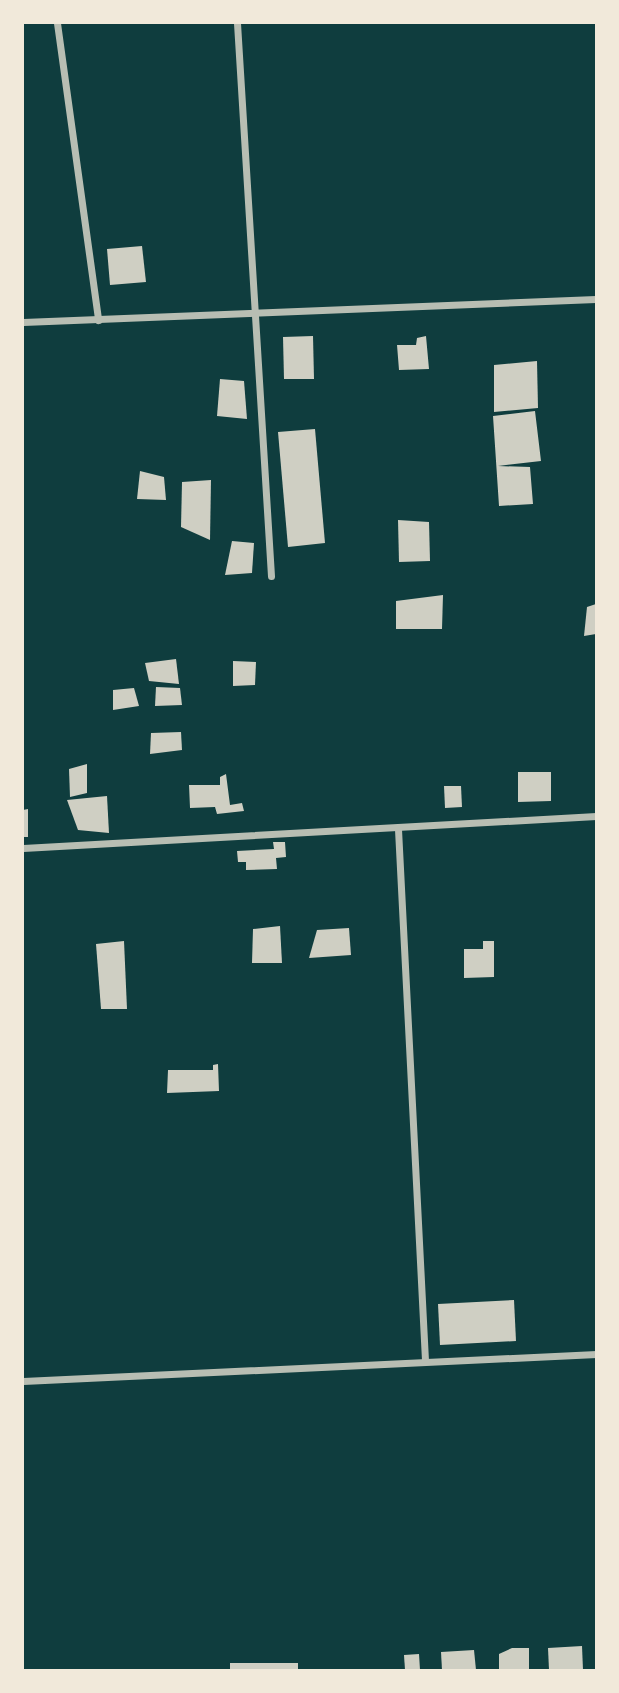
<!DOCTYPE html>
<style>
body{margin:0}
#map{position:relative;width:619px;height:1693px;overflow:hidden;background:#0f3d3e;font-family:"Crimson Pro",serif}
div>[style]{position:absolute}
[style*='--x']{left:calc(var(--x)*1px);top:calc(var(--y)*1px);width:calc(var(--w)*1px);rotate:calc(var(--a)*1deg)}
.building>*{inset:0;background:#cfcfc3}
.minor>*{height:7px;margin:-3.5px;padding:0 3.5px;transform-origin:3.5px;border-radius:3.5px;background:#b8beb3}
span{translate:-50% -50%;white-space:nowrap;text-align:center;line-height:1.15;-webkit-text-stroke:5px #f1e9da;paint-order:stroke}
.frame{position:absolute;inset:0;border:24px solid #f1e9da;pointer-events:none}
</style>
<div id="map">
<div class="building">
<i style="clip-path:polygon(142px 246px,146px 282px,110px 285px,107px 249px)"></i>
<i style="clip-path:polygon(313px 336px,314px 379px,284px 379px,283px 337px)"></i>
<i style="clip-path:polygon(426px 336px,429px 369px,399px 370px,397px 345px,416px 345px,417px 338px)"></i>
<i style="clip-path:polygon(537px 361px,538px 408px,494px 412px,494px 365px)"></i>
<i style="clip-path:polygon(220px 379px,244px 381px,247px 419px,217px 416px)"></i>
<i style="clip-path:polygon(535px 411px,541px 461px,498px 466px,530px 467px,533px 504px,499px 506px,493px 416px)"></i>
<i style="clip-path:polygon(315px 429px,325px 543px,288px 547px,278px 432px)"></i>
<i style="clip-path:polygon(140px 471px,164px 477px,166px 500px,137px 499px)"></i>
<i style="clip-path:polygon(211px 480px,210px 540px,181px 527px,182px 482px)"></i>
<i style="clip-path:polygon(398px 520px,429px 522px,430px 561px,399px 562px)"></i>
<i style="clip-path:polygon(232px 541px,254px 543px,252px 573px,225px 575px)"></i>
<i style="clip-path:polygon(443px 595px,442px 629px,396px 629px,396px 601px)"></i>
<i style="clip-path:polygon(596px 604px,596px 634px,584px 636px,587px 607px)"></i>
<i style="clip-path:polygon(176px 659px,179px 684px,149px 681px,145px 663px)"></i>
<i style="clip-path:polygon(233px 661px,256px 662px,255px 685px,233px 686px)"></i>
<i style="clip-path:polygon(156px 687px,180px 688px,182px 705px,155px 706px)"></i>
<i style="clip-path:polygon(134px 688px,139px 706px,113px 710px,113px 690px)"></i>
<i style="clip-path:polygon(181px 732px,182px 750px,150px 754px,151px 733px)"></i>
<i style="clip-path:polygon(87px 764px,87px 793px,70px 797px,69px 769px)"></i>
<i style="clip-path:polygon(518px 772px,551px 772px,551px 801px,518px 802px)"></i>
<i style="clip-path:polygon(226px 774px,230px 805px,242px 803px,244px 811px,217px 814px,215px 807px,190px 808px,189px 785px,220px 785px,220px 777px)"></i>
<i style="clip-path:polygon(444px 786px,461px 786px,462px 807px,445px 808px)"></i>
<i style="clip-path:polygon(107px 796px,109px 833px,78px 830px,67px 800px)"></i>
<i style="clip-path:polygon(28px 809px,28px 837px,23px 837px,23px 810px)"></i>
<i style="clip-path:polygon(273px 842px,285px 842px,286px 857px,276px 858px,277px 869px,246px 870px,246px 862px,238px 862px,237px 851px,274px 849px)"></i>
<i style="clip-path:polygon(280px 926px,282px 963px,252px 963px,253px 929px)"></i>
<i style="clip-path:polygon(349px 928px,351px 955px,309px 958px,317px 930px)"></i>
<i style="clip-path:polygon(124px 941px,127px 1009px,101px 1009px,96px 944px)"></i>
<i style="clip-path:polygon(483px 941px,494px 941px,494px 977px,464px 978px,464px 949px,483px 949px)"></i>
<i style="clip-path:polygon(218px 1064px,219px 1091px,167px 1093px,168px 1070px,213px 1070px,213px 1065px)"></i>
<i style="clip-path:polygon(514px 1300px,516px 1341px,440px 1345px,438px 1304px)"></i>
<i style="clip-path:polygon(582px 1646px,583px 1670px,549px 1670px,548px 1648px)"></i>
<i style="clip-path:polygon(512px 1648px,529px 1648px,529px 1670px,499px 1670px,499px 1654px)"></i>
<i style="clip-path:polygon(474px 1650px,476px 1670px,442px 1670px,441px 1652px)"></i>
<i style="clip-path:polygon(419px 1654px,420px 1670px,405px 1670px,404px 1655px)"></i>
<i style="clip-path:polygon(230px 1663px,298px 1663px,298px 1670px,230px 1670px)"></i>
</div>
<div class="minor">
<i style="--x:57;--y:23;--w:300;--a:82.1"></i>
<i style="--x:237;--y:23;--w:554;--a:86.48"></i>
<i style="--x:23;--y:322;--w:573;--a:-2.3"></i>
<i style="--x:398;--y:829;--w:532;--a:87.09"></i>
<i style="--x:23;--y:848;--w:574;--a:-3.2"></i>
<i style="--x:23;--y:1381;--w:574;--a:-2.7"></i>
</div>
<div class="frame"></div>
</div>
